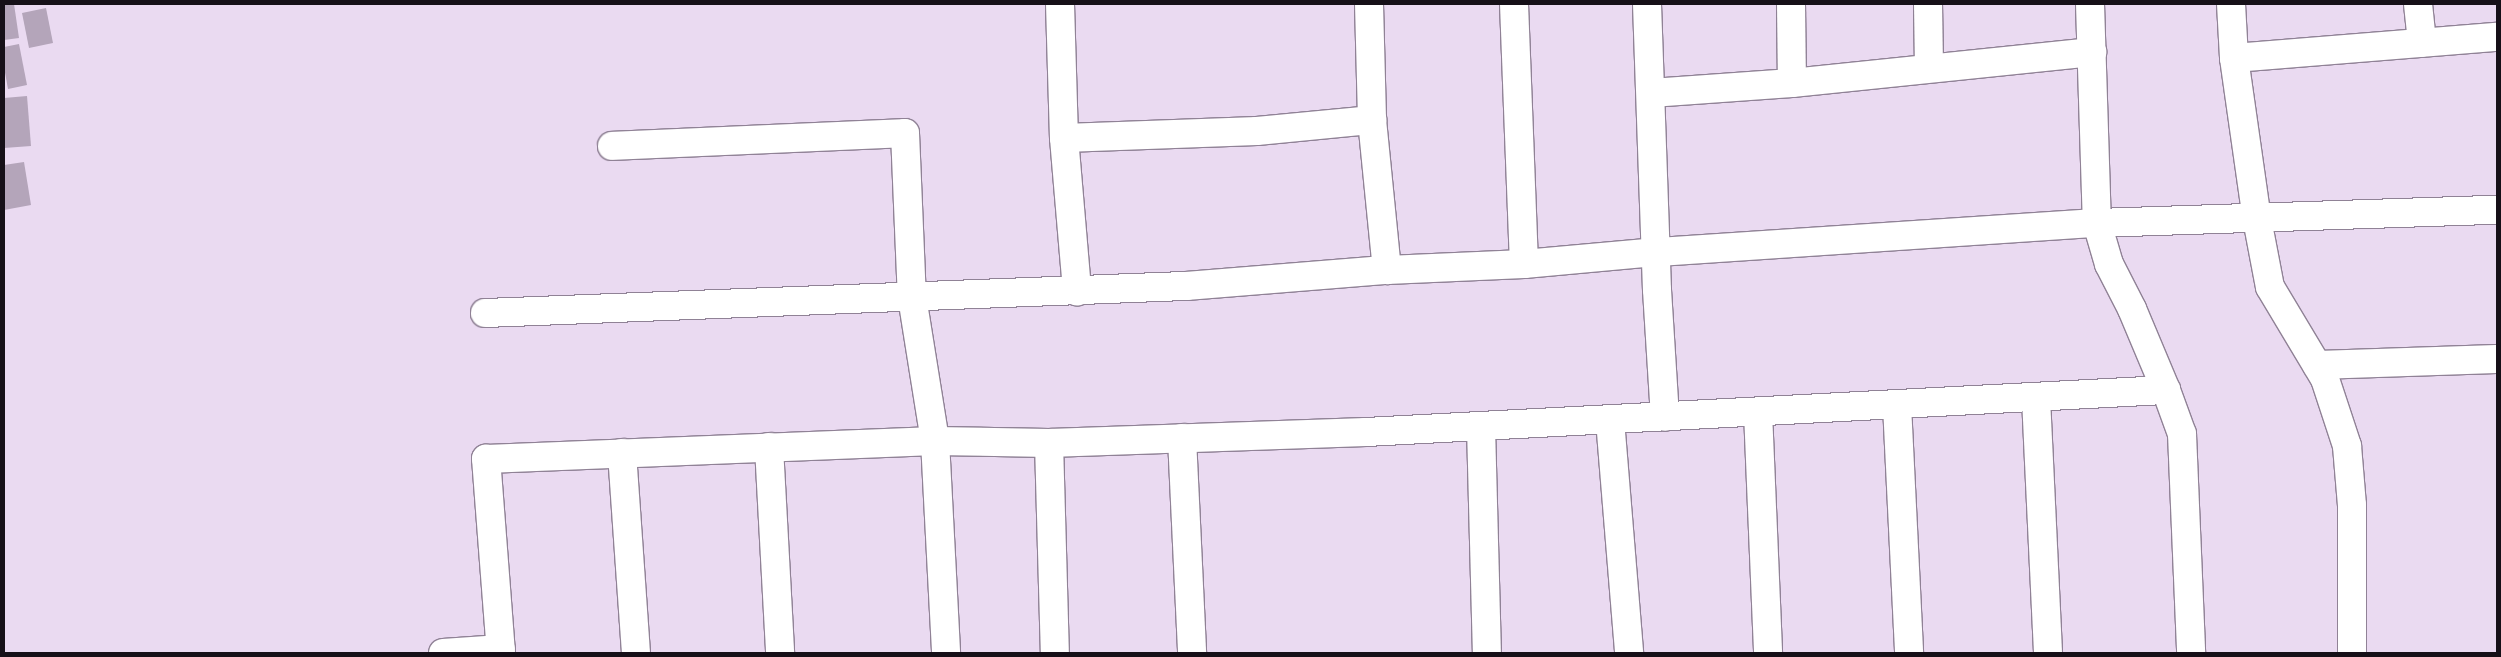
<!DOCTYPE html>
<style>
body{margin:0}
#map{position:relative;width:2501px;height:657px;overflow:hidden;background:#eadaf1;font-family:Karla,sans-serif}
div>[style]{position:absolute}
[style*='--x']{left:calc(var(--x)*1px);top:calc(var(--y)*1px);width:calc(var(--w)*1px);rotate:calc(var(--a)*1deg)}
.building>*{inset:0;background:#b4a5ba}
.roads{filter:drop-shadow(1px 0 #908296) drop-shadow(-1px 0 #908296) drop-shadow(0 1px #908296) drop-shadow(0 -1px #908296)}
.minor>*{height:28px;margin:-14px;padding:0 14px;transform-origin:14px;border-radius:14px;background:#fff}
span{translate:-50% -50%;white-space:nowrap;text-align:center;line-height:1.15;-webkit-text-stroke:5px #fff;paint-order:stroke}
.frame{position:absolute;inset:0;border:5px solid #161018;pointer-events:none}
</style>
<div id="map">
<div class="building">
<i style="clip-path:polygon(4px 4px,14px 4px,19px 38px,4px 40px)"></i>
<i style="clip-path:polygon(46px 8px,53px 43px,29px 48px,22px 13px)"></i>
<i style="clip-path:polygon(19px 44px,27px 85px,8px 89px,4px 67px,4px 47px)"></i>
<i style="clip-path:polygon(27px 96px,31px 146px,4px 148px,4px 98px)"></i>
<i style="clip-path:polygon(24px 162px,31px 205px,4px 210px,4px 165px)"></i>
</div>
<div class="roads">
<div class="minor">
<i style="--x:1060;--y:4;--w:134;--a:88.3"></i>
<i style="--x:1064;--y:138;--w:154;--a:85.1"></i>
<i style="--x:1369;--y:4;--w:116;--a:88.5"></i>
<i style="--x:1372;--y:120;--w:151;--a:84.3"></i>
<i style="--x:1514;--y:4;--w:260;--a:87.8"></i>
<i style="--x:1647;--y:4;--w:286;--a:88"></i>
<i style="--x:1657;--y:290;--w:127;--a:86.4"></i>
<i style="--x:1791;--y:4;--w:79;--a:89.3"></i>
<i style="--x:1928;--y:4;--w:64;--a:89.1"></i>
<i style="--x:2090;--y:4;--w:219;--a:88.2"></i>
<i style="--x:2097;--y:223;--w:43;--a:73.7"></i>
<i style="--x:2109;--y:264;--w:51;--a:62.9"></i>
<i style="--x:2132;--y:309;--w:88;--a:67.2"></i>
<i style="--x:2166;--y:390;--w:47;--a:70"></i>
<i style="--x:2182;--y:434;--w:219;--a:87.6"></i>
<i style="--x:2231;--y:4;--w:54;--a:86.8"></i>
<i style="--x:2234;--y:58;--w:163;--a:81.9"></i>
<i style="--x:2257;--y:219;--w:69;--a:79.2"></i>
<i style="--x:2270;--y:287;--w:107;--a:59.1"></i>
<i style="--x:2325;--y:379;--w:71;--a:71.8"></i>
<i style="--x:2347;--y:446;--w:59;--a:85.2"></i>
<i style="--x:2352;--y:505;--w:148;--a:90"></i>
<i style="--x:2418;--y:4;--w:39;--a:84"></i>
<i style="--x:2234;--y:58;--w:264;--a:-4.6"></i>
<i style="--x:1651;--y:93;--w:141;--a:-4.1"></i>
<i style="--x:1792;--y:83;--w:302;--a:-5.9"></i>
<i style="--x:1064;--y:138;--w:193;--a:-2.1"></i>
<i style="--x:1257;--y:131;--w:116;--a:-5.5"></i>
<i style="--x:612;--y:146;--w:293;--a:-2.5"></i>
<i style="--x:905;--y:133;--w:164;--a:87.6"></i>
<i style="--x:912;--y:297;--w:146;--a:80.9"></i>
<i style="--x:935;--y:441;--w:212;--a:87"></i>
<i style="--x:485;--y:313;--w:702;--a:-2.21"></i>
<i style="--x:1186;--y:286;--w:202;--a:-4.6"></i>
<i style="--x:1387;--y:270;--w:137;--a:-2.5"></i>
<i style="--x:1524;--y:264;--w:134;--a:-5.2"></i>
<i style="--x:1657;--y:252;--w:441;--a:-3.8"></i>
<i style="--x:2097;--y:223;--w:400;--a:-1.9"></i>
<i style="--x:2317;--y:365;--w:180;--a:-1.9"></i>
<i style="--x:2036;--y:398;--w:255;--a:87.3"></i>
<i style="--x:1897;--y:405;--w:248;--a:87.2"></i>
<i style="--x:1758;--y:412;--w:241;--a:87.6"></i>
<i style="--x:1610;--y:420;--w:234;--a:85.3"></i>
<i style="--x:1481;--y:427;--w:226;--a:88.5"></i>
<i style="--x:1182;--y:438;--w:215;--a:87.3"></i>
<i style="--x:1049;--y:443;--w:210;--a:88.4"></i>
<i style="--x:769;--y:447;--w:206;--a:86.9"></i>
<i style="--x:622;--y:453;--w:200;--a:86"></i>
<i style="--x:443;--y:653;--w:58;--a:-3.9"></i>
<i style="--x:501;--y:653;--w:195;--a:-94.4"></i>
<i style="--x:486;--y:459;--w:449;--a:-2.3"></i>
<i style="--x:935;--y:441;--w:114;--a:1"></i>
<i style="--x:1049;--y:443;--w:317;--a:-2"></i>
<i style="--x:1366;--y:432;--w:801;--a:-3.01"></i>
</div>
</div>
<div class="frame"></div>
</div>
